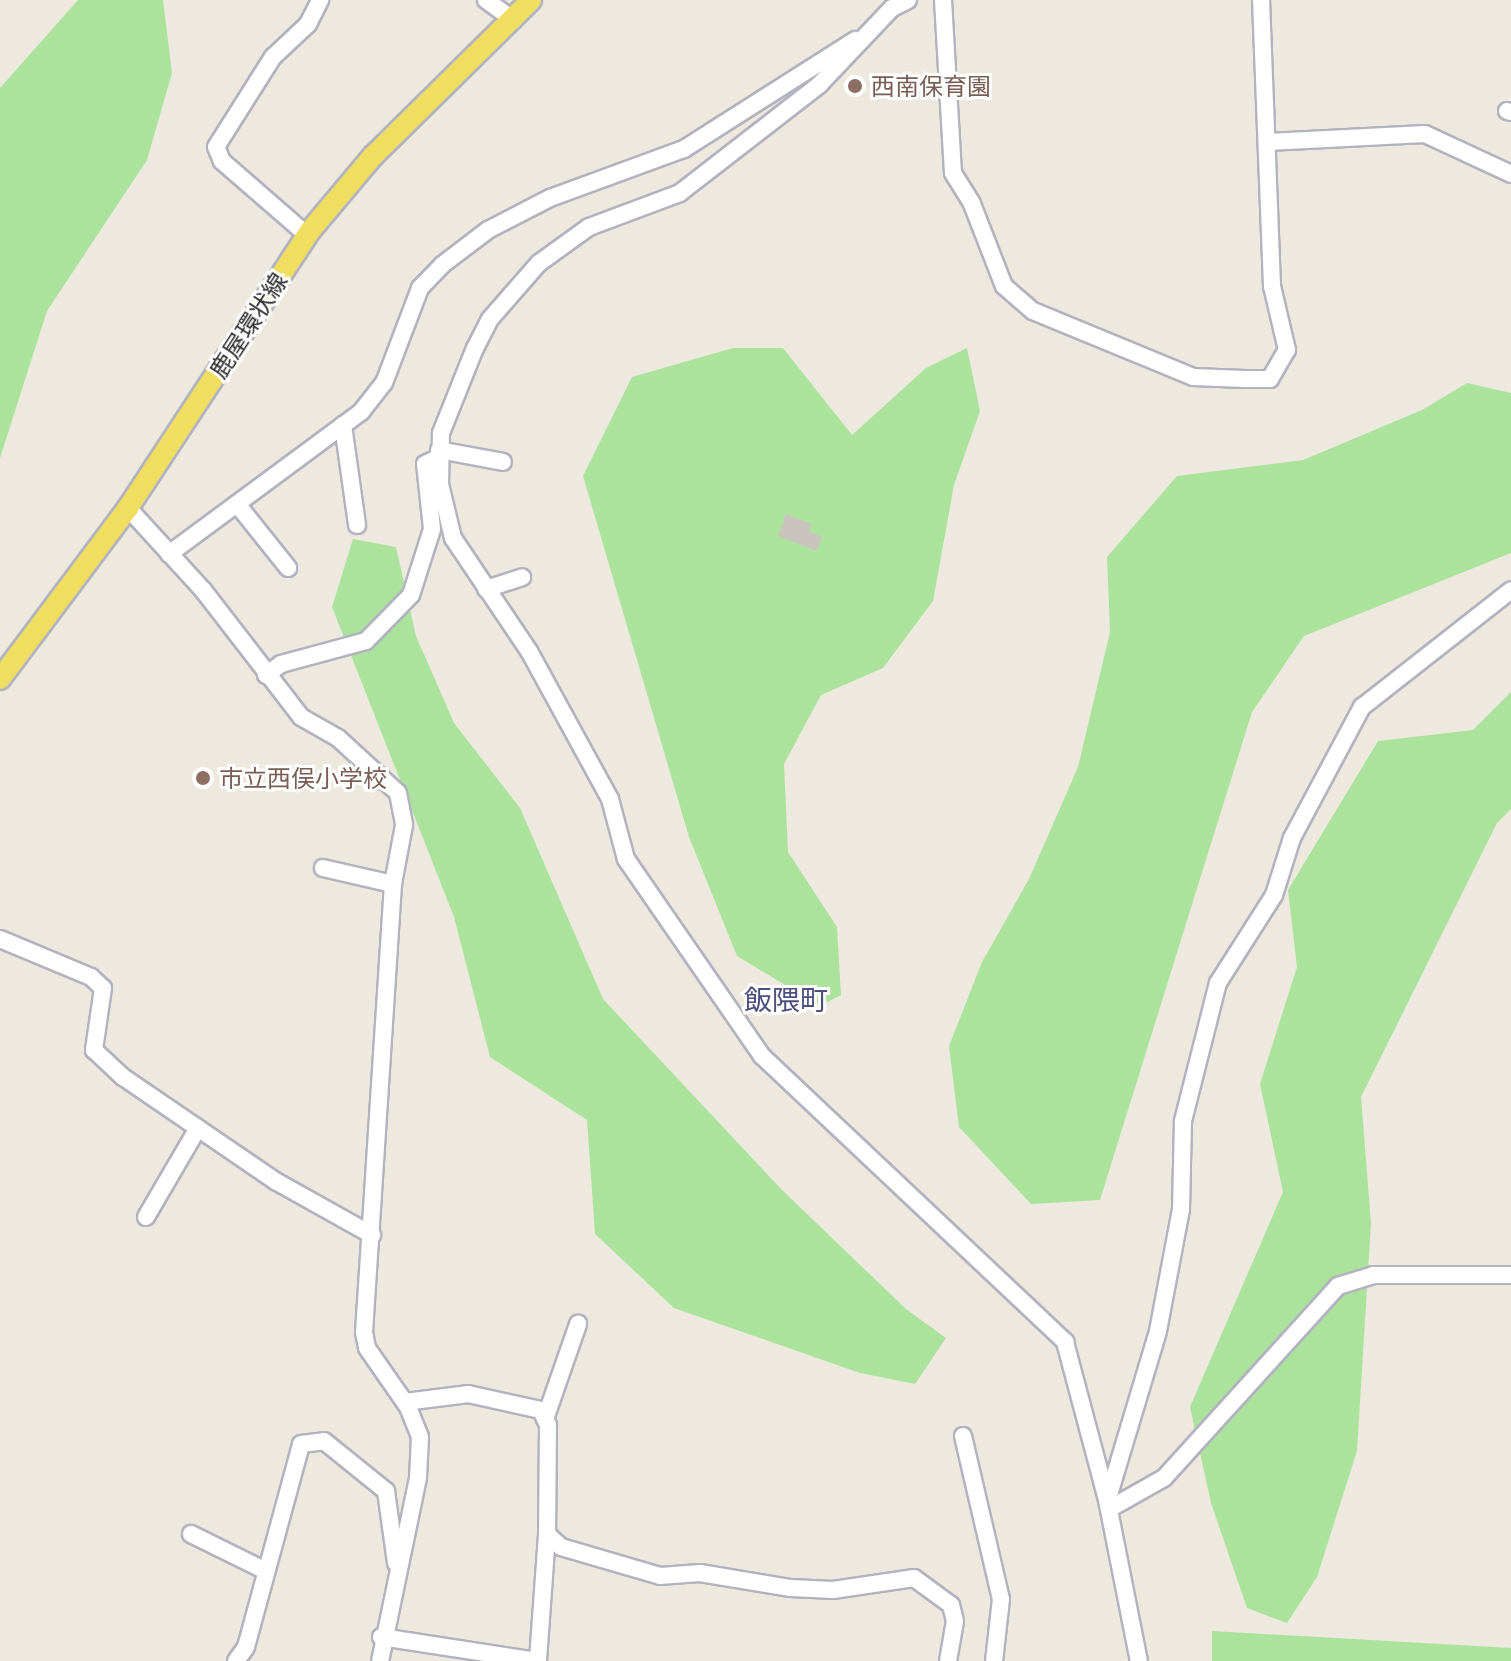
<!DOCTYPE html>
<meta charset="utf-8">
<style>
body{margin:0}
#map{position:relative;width:1511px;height:1661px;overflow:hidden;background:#ede9df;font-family:Commissioner,"Noto Sans JP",sans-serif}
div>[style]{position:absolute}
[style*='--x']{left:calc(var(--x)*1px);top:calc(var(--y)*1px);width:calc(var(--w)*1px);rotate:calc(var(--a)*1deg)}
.green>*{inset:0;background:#ace39c}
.building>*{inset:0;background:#c9c5be}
.roads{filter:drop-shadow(2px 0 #b2b3bf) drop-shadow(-2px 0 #b2b3bf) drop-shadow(0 2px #b2b3bf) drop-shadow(0 -2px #b2b3bf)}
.minor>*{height:16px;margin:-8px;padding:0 8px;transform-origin:8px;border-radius:8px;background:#fff}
.major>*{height:20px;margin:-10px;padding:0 10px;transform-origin:10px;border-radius:10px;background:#f0de61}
.dots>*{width:22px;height:22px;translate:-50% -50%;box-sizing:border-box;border:4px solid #fff;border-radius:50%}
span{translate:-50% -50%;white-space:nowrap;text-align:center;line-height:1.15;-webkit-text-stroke:6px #fff;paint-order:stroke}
.education-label{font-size:24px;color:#785e54}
.left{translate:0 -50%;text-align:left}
.street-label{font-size:24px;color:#2c2c2c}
.quarter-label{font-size:28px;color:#4c507d}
</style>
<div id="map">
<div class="green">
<i style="clip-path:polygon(78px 0,163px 0,172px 73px,147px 160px,47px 311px,0 458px,0 88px)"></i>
<i style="clip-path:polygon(733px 348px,783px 348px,852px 435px,926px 368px,967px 348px,980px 411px,954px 485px,933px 601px,883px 668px,821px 695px,784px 764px,788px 852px,837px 927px,841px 995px,820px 1006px,737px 956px,689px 837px,583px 476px,632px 377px)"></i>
<i style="clip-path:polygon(1467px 383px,1511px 393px,1511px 553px,1304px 636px,1252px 712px,1100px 1200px,1031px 1204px,959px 1127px,949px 1046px,982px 962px,1029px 879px,1078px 767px,1110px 632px,1107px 557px,1177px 476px,1303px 460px,1422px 410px)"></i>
<i style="clip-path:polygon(353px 539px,396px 547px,416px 636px,454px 723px,520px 808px,603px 999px,782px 1190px,906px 1309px,946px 1338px,915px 1384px,860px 1373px,674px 1308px,595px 1234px,587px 1120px,490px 1057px,454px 917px,332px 607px)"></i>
<i style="clip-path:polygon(1511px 692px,1511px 809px,1497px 823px,1361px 1097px,1371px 1223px,1357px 1451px,1317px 1577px,1287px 1623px,1247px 1608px,1211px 1503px,1190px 1407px,1283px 1192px,1260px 1084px,1297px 967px,1288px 890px,1378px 741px,1473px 730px)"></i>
<i style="clip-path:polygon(1212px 1631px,1511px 1648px,1511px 1661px,1212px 1661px)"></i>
</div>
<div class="building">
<i style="clip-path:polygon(786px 514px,812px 524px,809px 531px,822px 537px,817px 551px,778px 536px)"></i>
</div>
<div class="roads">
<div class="minor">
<i style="--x:486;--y:0;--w:34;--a:36"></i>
<i style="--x:908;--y:0;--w:18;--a:153"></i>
<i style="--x:892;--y:8;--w:106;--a:133.5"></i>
<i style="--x:819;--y:85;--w:176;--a:142.2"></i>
<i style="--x:680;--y:193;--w:97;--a:159.5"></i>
<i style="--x:589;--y:227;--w:62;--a:144.2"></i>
<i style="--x:539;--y:263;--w:74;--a:131.2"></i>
<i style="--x:490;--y:319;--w:33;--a:117"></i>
<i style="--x:475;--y:348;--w:92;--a:111.8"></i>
<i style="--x:441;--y:433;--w:51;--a:91.1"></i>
<i style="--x:440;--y:484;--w:56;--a:76.5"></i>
<i style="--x:453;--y:538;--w:136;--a:56.1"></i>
<i style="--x:529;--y:651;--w:169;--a:61.3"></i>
<i style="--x:610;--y:799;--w:62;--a:75.1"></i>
<i style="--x:626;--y:859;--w:239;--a:55.4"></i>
<i style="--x:762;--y:1056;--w:417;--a:43.3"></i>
<i style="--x:1065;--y:1342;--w:163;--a:75.1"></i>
<i style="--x:1107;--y:1500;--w:164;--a:78.8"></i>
<i style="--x:943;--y:0;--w:173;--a:86.7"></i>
<i style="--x:953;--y:173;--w:36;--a:58"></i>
<i style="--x:972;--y:204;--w:88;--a:68.7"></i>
<i style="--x:1004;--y:286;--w:38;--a:41"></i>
<i style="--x:1033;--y:311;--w:173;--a:22.4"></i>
<i style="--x:1193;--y:377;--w:52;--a:2.2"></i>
<i style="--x:1245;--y:379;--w:25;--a:0"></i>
<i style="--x:1270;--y:379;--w:34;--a:-60"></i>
<i style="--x:1287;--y:350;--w:66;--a:-103.2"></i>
<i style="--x:1272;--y:286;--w:286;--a:-92.2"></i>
<i style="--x:1507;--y:111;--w:4;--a:14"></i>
<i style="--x:1268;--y:142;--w:157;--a:-2.9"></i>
<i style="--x:1425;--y:134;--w:95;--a:24.9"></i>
<i style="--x:307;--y:235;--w:113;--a:-139"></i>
<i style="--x:222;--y:161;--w:15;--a:-113"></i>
<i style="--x:216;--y:147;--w:107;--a:-57.7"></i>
<i style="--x:273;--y:57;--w:48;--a:-43.3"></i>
<i style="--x:308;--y:24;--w:27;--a:-63"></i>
<i style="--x:343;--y:425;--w:101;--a:82"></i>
<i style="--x:439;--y:450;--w:65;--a:10.6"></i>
<i style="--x:237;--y:504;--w:82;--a:51.4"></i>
<i style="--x:128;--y:508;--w:111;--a:47.6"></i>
<i style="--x:203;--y:590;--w:160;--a:52.3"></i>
<i style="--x:301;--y:717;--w:43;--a:29.6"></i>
<i style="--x:338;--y:738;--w:81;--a:42.5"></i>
<i style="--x:398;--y:793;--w:33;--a:79"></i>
<i style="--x:404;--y:825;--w:60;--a:100.6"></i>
<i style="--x:393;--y:884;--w:449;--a:93.7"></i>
<i style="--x:364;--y:1332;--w:16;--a:79"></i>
<i style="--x:367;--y:1348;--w:72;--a:55.2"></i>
<i style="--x:408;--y:1407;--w:32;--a:68"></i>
<i style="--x:420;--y:1437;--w:41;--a:92.8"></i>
<i style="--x:418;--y:1478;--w:187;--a:101.7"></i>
<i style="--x:169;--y:554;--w:239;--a:-36.5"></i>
<i style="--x:361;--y:412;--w:37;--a:-52"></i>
<i style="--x:384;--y:383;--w:102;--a:-69.2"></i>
<i style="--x:420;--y:288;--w:32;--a:-46"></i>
<i style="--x:442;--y:265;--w:58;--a:-37.3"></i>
<i style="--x:488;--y:230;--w:70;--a:-27.3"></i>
<i style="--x:550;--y:198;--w:143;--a:-20.1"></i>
<i style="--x:684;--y:149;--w:203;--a:-32.5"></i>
<i style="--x:486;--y:589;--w:38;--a:-18"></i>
<i style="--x:266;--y:675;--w:19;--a:-36"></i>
<i style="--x:281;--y:664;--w:88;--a:-15.1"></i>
<i style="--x:366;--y:641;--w:64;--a:-45.6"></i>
<i style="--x:411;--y:595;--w:69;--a:-72.3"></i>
<i style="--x:432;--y:529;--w:65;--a:-96.1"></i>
<i style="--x:425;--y:464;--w:14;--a:-25"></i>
<i style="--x:323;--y:868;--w:72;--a:12.9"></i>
<i style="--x:0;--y:939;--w:99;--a:22.7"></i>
<i style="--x:91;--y:977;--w:16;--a:43"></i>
<i style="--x:103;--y:988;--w:63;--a:98.3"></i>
<i style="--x:94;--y:1050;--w:40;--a:43"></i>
<i style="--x:123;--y:1077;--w:186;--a:34.3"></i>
<i style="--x:277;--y:1182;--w:109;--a:29.2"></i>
<i style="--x:146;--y:1217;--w:103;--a:-59.7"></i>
<i style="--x:405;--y:1402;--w:64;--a:-7.2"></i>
<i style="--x:468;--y:1394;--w:75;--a:12.4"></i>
<i style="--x:541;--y:1410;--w:17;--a:65"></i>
<i style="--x:548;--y:1425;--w:109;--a:90.5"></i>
<i style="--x:547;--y:1534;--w:19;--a:43"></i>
<i style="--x:561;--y:1547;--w:103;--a:16.3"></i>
<i style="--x:660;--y:1576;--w:40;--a:-4.3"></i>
<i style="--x:700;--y:1573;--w:92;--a:9.4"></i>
<i style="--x:791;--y:1588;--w:42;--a:2.7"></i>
<i style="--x:833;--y:1590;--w:82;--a:-8.4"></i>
<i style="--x:914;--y:1578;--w:46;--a:36.1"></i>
<i style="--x:951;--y:1605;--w:16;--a:76"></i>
<i style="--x:955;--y:1621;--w:41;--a:99.9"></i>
<i style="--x:545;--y:1419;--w:101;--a:-70.8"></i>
<i style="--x:963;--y:1436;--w:167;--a:76.9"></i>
<i style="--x:1001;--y:1599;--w:62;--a:96.4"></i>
<i style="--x:1108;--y:1498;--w:174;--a:-73.3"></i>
<i style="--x:1158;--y:1331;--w:124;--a:-79.3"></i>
<i style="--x:1181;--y:1209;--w:88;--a:-88.7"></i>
<i style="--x:1183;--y:1121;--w:142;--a:-75.8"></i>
<i style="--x:1218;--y:983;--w:104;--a:-57.5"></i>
<i style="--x:1274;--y:895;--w:60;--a:-72.5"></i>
<i style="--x:1292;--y:838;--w:149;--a:-61.9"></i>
<i style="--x:1362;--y:707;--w:189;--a:-38.1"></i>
<i style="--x:1109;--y:1509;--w:63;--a:-29.4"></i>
<i style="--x:1164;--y:1478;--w:259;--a:-47.8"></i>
<i style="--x:1338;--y:1286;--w:37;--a:-17"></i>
<i style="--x:1373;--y:1275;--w:138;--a:0"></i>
<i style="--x:191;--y:1534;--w:81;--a:26.3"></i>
<i style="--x:381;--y:1637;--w:159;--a:8.7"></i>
<i style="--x:538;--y:1660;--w:126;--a:-85.9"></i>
<i style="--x:236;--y:1661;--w:17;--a:-54"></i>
<i style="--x:246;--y:1647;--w:210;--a:-74.8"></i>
<i style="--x:301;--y:1444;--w:23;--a:-7"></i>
<i style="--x:324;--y:1441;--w:80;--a:38.9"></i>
<i style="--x:386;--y:1491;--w:73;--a:82.1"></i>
</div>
<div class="major">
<i style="--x:0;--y:679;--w:214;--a:-53.2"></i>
<i style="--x:128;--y:508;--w:331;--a:-56.7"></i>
<i style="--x:310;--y:231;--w:98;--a:-50"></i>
<i style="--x:373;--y:156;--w:222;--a:-44.6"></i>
</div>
</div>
<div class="dots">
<i style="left:855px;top:86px;background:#8d6e63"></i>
<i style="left:203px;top:778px;background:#8d6e63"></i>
</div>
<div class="education-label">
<span class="left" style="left:871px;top:86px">西南保育園</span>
<span class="left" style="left:219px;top:778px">市立西俣小学校</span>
</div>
<div class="street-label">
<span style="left:248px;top:325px;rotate:-57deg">鹿屋環状線</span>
</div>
<div class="quarter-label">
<span style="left:786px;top:999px">飯隈町</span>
</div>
</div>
